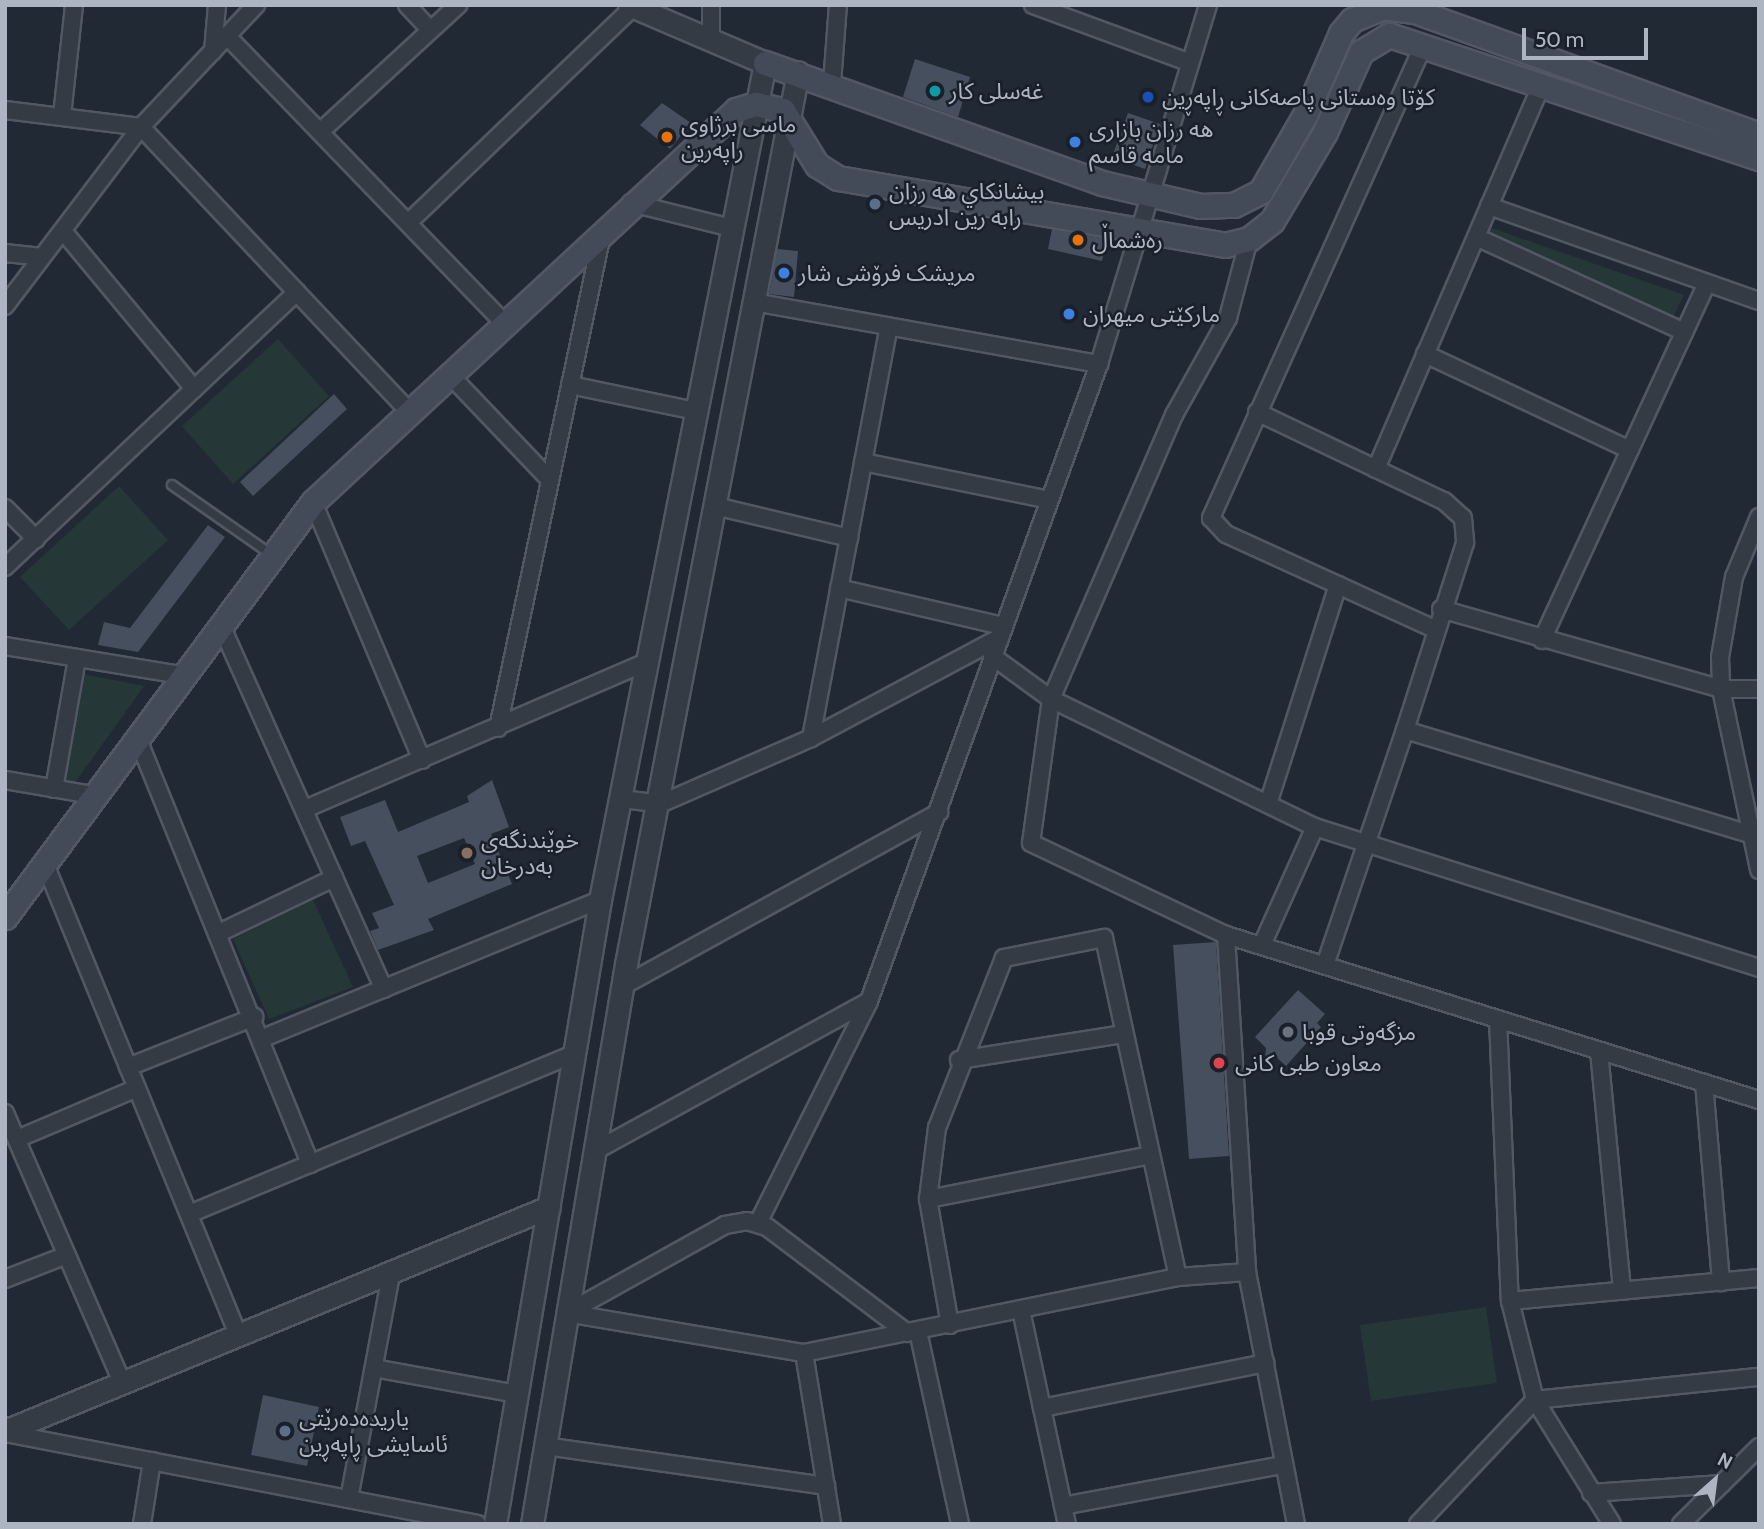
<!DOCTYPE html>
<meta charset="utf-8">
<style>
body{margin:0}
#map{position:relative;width:1764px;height:1529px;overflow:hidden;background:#212935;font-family:Cabin,"Noto Sans Arabic",sans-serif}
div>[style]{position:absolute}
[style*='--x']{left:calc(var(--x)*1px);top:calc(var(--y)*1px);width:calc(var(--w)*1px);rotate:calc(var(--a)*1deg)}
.green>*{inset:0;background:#263738}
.building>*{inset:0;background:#464f5d}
.roads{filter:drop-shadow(2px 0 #525863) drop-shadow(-2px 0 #525863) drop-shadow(0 2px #525863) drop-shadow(0 -2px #525863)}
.service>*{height:8px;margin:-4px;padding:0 4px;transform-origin:4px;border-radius:4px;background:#343b45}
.minor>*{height:16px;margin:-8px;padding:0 8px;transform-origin:8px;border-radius:8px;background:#343b45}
.tertiary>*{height:21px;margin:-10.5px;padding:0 10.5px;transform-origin:10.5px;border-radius:10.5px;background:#343b45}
.secondary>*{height:23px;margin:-11.5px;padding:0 11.5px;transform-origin:11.5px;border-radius:11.5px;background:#434a58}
.dots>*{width:19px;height:19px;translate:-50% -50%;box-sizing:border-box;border:4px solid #1a202a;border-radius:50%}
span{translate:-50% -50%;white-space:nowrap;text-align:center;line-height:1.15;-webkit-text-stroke:5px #1a202a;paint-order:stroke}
.poi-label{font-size:23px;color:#aeb5c2}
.left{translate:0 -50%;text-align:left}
.frame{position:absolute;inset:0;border:7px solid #aeb5c2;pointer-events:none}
.north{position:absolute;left:1680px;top:1445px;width:70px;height:70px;-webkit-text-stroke:5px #1a202a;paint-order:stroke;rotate:28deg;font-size:19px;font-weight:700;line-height:28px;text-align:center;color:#aeb5c2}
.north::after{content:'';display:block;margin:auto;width:24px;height:32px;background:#aeb5c2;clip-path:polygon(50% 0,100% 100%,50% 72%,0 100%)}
.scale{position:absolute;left:1522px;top:28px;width:126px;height:32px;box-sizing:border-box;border:4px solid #aeb5c2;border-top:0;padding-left:9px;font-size:21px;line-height:24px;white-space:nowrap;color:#aeb5c2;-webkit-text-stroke:5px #1a202a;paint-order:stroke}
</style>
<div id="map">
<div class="green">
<i style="clip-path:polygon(1489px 227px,1684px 295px,1671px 322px,1485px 237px)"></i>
<i style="clip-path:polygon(278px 339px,329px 396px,233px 484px,182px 426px)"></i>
<i style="clip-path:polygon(119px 486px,168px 540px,69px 630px,20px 577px)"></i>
<i style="clip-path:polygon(82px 674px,144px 686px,74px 784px,63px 782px)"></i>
<i style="clip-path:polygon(313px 900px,353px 987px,269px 1019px,233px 939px)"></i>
<i style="clip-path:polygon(1486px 1307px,1497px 1383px,1371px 1401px,1360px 1325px)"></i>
</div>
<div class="building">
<i style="clip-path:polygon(915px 59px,970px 77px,958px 117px,903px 97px)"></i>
<i style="clip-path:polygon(662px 103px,691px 123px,670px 149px,640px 125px)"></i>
<i style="clip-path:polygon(1128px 113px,1160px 124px,1145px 169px,1112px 157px)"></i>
<i style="clip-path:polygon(1052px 229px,1107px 239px,1102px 261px,1048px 249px)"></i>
<i style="clip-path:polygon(777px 249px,798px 251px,794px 297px,769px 294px)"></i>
<i style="clip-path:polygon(334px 394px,347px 409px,253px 496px,240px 482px)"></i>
<i style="clip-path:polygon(208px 525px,225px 537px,138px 652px,98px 645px,104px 622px,130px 628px)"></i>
<i style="clip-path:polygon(evenodd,492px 780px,509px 827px,491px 834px,512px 884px,428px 919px,434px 930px,378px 950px,370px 931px,379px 928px,372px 913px,394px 905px,365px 841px,351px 846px,340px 817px,385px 800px,398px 832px,469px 802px,467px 796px,492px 780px,464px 838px,475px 864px,428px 883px,417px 856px,464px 838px)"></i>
<i style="clip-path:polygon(1216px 942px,1229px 1156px,1189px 1159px,1173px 945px)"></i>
<i style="clip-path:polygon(1298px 990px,1325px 1014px,1317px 1023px,1321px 1027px,1286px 1066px,1276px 1057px,1265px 1059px,1266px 1048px,1255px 1037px)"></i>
<i style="clip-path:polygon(263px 1395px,319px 1407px,307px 1466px,251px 1455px)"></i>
</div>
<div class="roads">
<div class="service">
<i style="--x:172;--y:485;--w:122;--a:35"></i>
</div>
<div class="minor">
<i style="--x:407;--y:5;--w:34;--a:47"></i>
<i style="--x:1033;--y:5;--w:165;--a:20.2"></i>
<i style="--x:227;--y:36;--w:397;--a:46"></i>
<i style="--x:711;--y:38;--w:33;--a:-90"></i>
<i style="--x:1424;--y:44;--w:520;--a:114.2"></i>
<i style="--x:1211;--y:518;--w:22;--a:47"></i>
<i style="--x:1226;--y:534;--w:229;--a:24.5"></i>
<i style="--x:213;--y:51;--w:46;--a:-85"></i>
<i style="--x:832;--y:84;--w:79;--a:-85.7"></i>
<i style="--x:5;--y:110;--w:137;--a:7.1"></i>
<i style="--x:141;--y:127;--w:392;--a:46.7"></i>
<i style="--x:62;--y:116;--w:112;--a:-83.8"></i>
<i style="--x:320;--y:132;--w:188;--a:-42.6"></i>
<i style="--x:631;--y:203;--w:104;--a:13.9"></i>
<i style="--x:1489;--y:206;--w:286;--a:19.4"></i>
<i style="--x:408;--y:223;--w:312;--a:-43.8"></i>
<i style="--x:63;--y:231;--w:205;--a:50.3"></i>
<i style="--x:1476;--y:237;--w:229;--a:24.5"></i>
<i style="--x:1249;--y:239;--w:82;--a:104.9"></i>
<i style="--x:1228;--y:318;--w:111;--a:119.1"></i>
<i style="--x:1174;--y:415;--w:309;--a:113.4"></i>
<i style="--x:1051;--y:699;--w:145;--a:97.9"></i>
<i style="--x:1031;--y:843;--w:216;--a:25.3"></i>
<i style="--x:1226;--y:935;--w:558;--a:17.2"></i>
<i style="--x:5;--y:253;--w:37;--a:6"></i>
<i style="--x:754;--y:302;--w:351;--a:10.2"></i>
<i style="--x:5;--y:306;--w:225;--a:-52.8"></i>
<i style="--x:141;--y:127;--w:168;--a:-46.7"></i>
<i style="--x:1425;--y:354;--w:226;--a:25.1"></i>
<i style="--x:449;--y:374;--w:146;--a:46.4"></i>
<i style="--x:570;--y:385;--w:129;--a:11.7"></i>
<i style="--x:1257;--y:412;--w:207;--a:25.5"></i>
<i style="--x:1444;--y:501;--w:25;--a:42"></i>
<i style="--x:1463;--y:518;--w:25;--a:85"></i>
<i style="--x:1465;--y:543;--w:196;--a:107.8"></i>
<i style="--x:863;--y:462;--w:190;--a:11.5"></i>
<i style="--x:1376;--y:469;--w:417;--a:-66.7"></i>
<i style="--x:313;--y:502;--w:280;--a:67.1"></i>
<i style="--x:715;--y:506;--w:138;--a:13.4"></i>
<i style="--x:5;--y:508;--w:44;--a:45"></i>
<i style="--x:1759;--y:517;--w:65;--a:112.6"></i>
<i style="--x:1734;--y:577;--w:81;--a:99.9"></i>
<i style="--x:1720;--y:657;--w:32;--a:88"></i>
<i style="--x:1721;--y:689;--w:185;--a:78.1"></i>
<i style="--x:5;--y:567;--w:401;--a:-43.3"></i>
<i style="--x:839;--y:588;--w:167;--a:13.1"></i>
<i style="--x:1441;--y:609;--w:291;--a:15.9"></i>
<i style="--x:1721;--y:689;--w:38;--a:0"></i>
<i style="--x:220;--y:623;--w:401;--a:65.9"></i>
<i style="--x:1542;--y:640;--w:393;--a:-65.2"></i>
<i style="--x:5;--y:646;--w:177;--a:9.4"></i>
<i style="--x:992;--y:656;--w:73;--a:36.1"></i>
<i style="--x:1051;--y:699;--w:293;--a:25.9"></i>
<i style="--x:1315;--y:827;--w:466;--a:17.6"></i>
<i style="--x:498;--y:728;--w:505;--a:-78.11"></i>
<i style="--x:137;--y:737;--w:461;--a:67.9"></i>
<i style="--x:811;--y:738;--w:418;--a:-79.3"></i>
<i style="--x:5;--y:780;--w:88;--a:9.8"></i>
<i style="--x:54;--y:789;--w:133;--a:-80"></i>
<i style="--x:622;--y:799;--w:38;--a:7"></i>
<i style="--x:660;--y:804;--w:165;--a:-23.6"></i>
<i style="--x:811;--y:738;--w:211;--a:-28"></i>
<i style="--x:1268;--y:804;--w:230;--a:-72.3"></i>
<i style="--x:305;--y:809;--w:374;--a:-23.3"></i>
<i style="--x:45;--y:864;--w:511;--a:67.7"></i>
<i style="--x:217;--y:934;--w:130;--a:-25.6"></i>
<i style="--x:1226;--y:935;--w:338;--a:86.4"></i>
<i style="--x:1247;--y:1272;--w:257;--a:79"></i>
<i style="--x:1262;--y:945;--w:129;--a:-65.8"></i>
<i style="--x:1325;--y:965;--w:248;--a:-71.2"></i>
<i style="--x:1405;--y:730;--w:360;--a:16.8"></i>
<i style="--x:623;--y:986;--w:361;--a:-28.8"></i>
<i style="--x:1498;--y:1019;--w:282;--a:87.6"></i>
<i style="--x:1510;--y:1301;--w:102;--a:75.8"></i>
<i style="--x:1535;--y:1400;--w:146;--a:58.2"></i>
<i style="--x:263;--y:1038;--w:364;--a:-22.3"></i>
<i style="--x:1599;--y:1051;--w:241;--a:84.5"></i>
<i style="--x:959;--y:1060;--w:167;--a:-9"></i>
<i style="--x:128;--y:1067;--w:136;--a:-21.6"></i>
<i style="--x:1704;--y:1083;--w:200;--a:85.1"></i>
<i style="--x:5;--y:1113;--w:296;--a:66.5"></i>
<i style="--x:17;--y:1139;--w:130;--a:-23"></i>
<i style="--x:595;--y:1151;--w:312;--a:-28.7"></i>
<i style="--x:928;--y:1199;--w:226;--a:-11.2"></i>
<i style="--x:189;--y:1214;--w:418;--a:-22.6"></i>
<i style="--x:758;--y:1223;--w:248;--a:-63.4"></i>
<i style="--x:869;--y:1001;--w:677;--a:-70.15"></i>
<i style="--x:1099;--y:364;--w:375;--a:-73.1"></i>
<i style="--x:5;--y:1279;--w:66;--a:-21.2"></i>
<i style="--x:1510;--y:1301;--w:250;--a:-5.3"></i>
<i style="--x:1021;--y:1310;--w:219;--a:77.9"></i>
<i style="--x:567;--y:1313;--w:240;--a:9.6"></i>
<i style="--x:804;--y:1353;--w:382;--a:-11.5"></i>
<i style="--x:1178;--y:1277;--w:69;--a:-4.1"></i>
<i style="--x:567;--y:1313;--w:181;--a:-29.1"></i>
<i style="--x:725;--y:1225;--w:22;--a:-10"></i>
<i style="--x:747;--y:1221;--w:21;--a:17"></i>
<i style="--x:767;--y:1227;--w:176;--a:37.1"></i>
<i style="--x:950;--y:1325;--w:128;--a:-99.9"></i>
<i style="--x:928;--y:1199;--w:72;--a:-82.8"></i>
<i style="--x:937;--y:1128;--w:183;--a:-68.5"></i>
<i style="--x:1004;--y:958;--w:102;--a:-11.3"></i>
<i style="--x:1104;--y:938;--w:347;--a:77.7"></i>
<i style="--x:918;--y:1331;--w:198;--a:77.7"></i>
<i style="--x:804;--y:1353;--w:173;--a:80.7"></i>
<i style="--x:374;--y:1368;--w:145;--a:10.3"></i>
<i style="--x:1042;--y:1408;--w:228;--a:-11.4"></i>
<i style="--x:5;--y:1433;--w:481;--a:10.9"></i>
<i style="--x:545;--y:1446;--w:284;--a:8.1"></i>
<i style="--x:1591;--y:1493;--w:131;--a:-3.9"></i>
<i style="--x:349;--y:1499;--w:228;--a:-79.4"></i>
<i style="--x:1063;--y:1506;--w:223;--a:-10.6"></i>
<i style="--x:142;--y:1524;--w:64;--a:-81"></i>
<i style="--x:1418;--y:1524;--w:170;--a:-46.7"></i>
<i style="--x:1535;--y:1400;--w:225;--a:-5.9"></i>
<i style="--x:1681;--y:1524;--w:110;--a:-44.6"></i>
</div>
<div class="tertiary">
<i style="--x:5;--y:1431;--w:588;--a:-22.38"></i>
<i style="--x:495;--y:1524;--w:633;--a:-80.45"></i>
<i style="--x:600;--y:900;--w:853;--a:-78.85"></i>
<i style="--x:765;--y:63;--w:148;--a:-156.9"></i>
<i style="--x:532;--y:1524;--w:568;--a:-80.47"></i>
<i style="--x:626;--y:964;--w:908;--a:-79.09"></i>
</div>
<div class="secondary">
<i style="--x:765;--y:63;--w:358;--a:19.6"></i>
<i style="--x:1102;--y:183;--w:101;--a:13.2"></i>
<i style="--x:1200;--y:206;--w:34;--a:-2"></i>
<i style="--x:1234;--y:205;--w:30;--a:-27"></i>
<i style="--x:1261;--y:191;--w:90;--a:-60"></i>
<i style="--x:1306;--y:113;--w:87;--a:-66.4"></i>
<i style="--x:1341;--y:33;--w:17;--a:-50"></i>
<i style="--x:1352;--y:20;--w:33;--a:-23"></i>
<i style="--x:1382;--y:7;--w:33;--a:7"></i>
<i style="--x:1415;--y:11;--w:366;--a:19.8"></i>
<i style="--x:5;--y:917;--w:517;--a:-53.42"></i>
<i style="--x:313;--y:502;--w:577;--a:-42.82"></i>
<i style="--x:736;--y:110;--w:21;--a:-17"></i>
<i style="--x:756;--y:104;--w:28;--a:13"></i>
<i style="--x:783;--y:110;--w:65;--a:58.3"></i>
<i style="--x:817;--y:165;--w:25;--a:32"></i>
<i style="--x:838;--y:178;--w:393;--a:9.8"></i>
<i style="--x:1225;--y:245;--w:25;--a:-14"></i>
<i style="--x:1249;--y:239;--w:29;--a:-38"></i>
<i style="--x:1272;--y:221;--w:104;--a:-59.2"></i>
<i style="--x:1325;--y:132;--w:88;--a:-65.8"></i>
<i style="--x:1361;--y:52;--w:33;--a:-31"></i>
<i style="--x:1389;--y:35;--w:390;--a:18.4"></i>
</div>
</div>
<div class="dots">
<i style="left:935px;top:91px;background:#0f9aa8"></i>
<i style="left:1148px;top:97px;background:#1a4fb4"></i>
<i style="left:667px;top:137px;background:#e8710a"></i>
<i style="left:1075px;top:142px;background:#3f7fe0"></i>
<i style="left:875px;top:204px;background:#5c6f8a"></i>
<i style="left:1078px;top:240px;background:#e8710a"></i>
<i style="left:784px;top:273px;background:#3f7fe0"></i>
<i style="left:1069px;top:314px;background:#3f7fe0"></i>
<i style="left:467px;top:853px;background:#8d6e63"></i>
<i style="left:1288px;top:1032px;background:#6b7280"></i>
<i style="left:1219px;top:1063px;background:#e0444e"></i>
<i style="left:285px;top:1431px;background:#5c6f8a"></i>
</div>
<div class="poi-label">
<span class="left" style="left:949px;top:91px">غەسلی کار</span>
<span class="left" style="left:1162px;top:97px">كۆتا وەستانی پاصەکانی ڕاپەڕین</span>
<span class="left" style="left:681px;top:137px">ماسی برژاوی<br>راپەرین</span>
<span class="left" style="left:1089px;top:142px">هه رزان بازارى<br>مامه قاسم</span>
<span class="left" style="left:889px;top:204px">بيشانكاي هه رزان<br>رابه رين ادريس</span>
<span class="left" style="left:1092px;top:240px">رەشماڵ</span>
<span class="left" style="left:798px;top:273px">مریشک فرۆشی شار</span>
<span class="left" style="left:1083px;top:314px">مارکێتی میهران</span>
<span class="left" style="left:481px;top:853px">خوێندنگەی<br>بەدرخان</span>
<span class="left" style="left:1302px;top:1032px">مزگەوتی قوبا</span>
<span class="left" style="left:1235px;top:1063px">معاون طبی کانی</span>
<span class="left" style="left:299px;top:1431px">یاریدەدەرێتی<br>ئاسایشی ڕاپەڕین</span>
</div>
<div class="frame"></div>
<div class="north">N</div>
<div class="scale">50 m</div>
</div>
